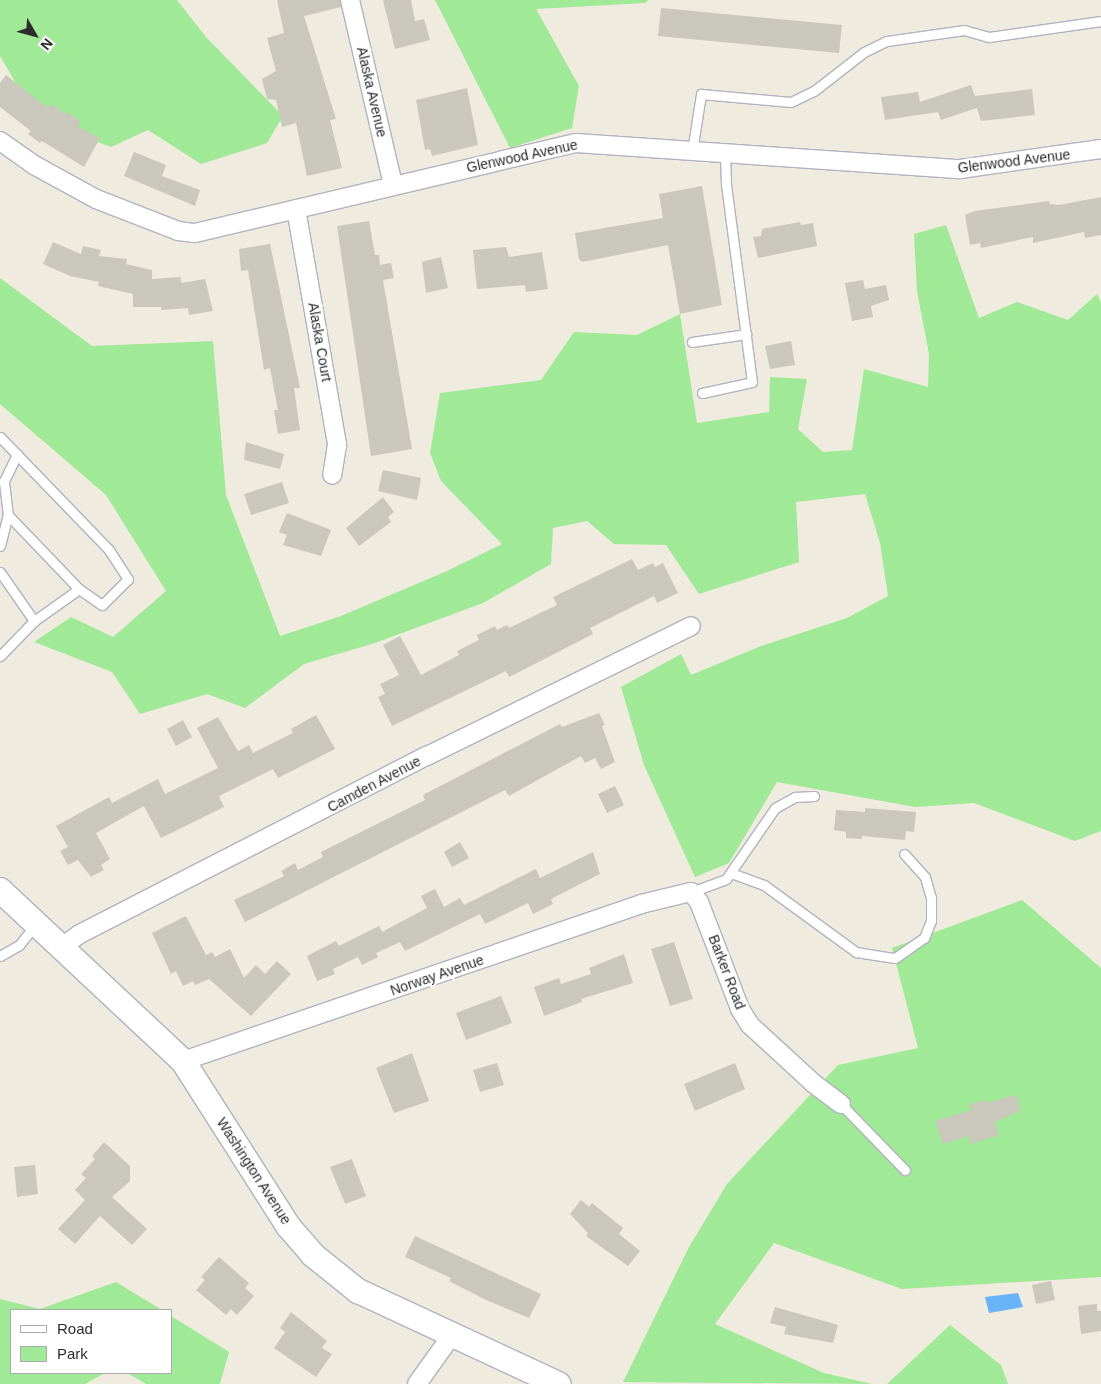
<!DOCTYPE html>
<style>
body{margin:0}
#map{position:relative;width:1101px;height:1384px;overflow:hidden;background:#efebde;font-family:Arial,sans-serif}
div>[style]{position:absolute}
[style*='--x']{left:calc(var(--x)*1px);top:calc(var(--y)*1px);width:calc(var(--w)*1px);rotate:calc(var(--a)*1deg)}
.green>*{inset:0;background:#a0e996}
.water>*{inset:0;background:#69b3f8}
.building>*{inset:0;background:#cac8bc}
.roads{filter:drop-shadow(1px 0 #b2b2c1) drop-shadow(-1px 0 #b2b2c1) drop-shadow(0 1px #b2b2c1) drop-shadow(0 -1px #b2b2c1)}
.lane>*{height:9px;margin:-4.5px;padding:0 4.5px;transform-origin:4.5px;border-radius:4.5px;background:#fff}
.street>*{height:18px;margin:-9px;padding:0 9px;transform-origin:9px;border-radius:9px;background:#fff}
.secondary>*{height:24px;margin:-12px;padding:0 12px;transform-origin:12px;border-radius:12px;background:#fff}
span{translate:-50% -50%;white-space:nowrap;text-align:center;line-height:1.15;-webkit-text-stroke:4.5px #fff;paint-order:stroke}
.street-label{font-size:14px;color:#2c2c2c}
.legend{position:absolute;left:10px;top:1309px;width:162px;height:65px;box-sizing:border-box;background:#fff;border:1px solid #ababab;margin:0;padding:6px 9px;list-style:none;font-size:15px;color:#2c2c2c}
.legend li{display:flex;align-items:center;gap:10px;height:25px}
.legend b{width:25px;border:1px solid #ababab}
.north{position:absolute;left:10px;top:10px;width:50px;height:50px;-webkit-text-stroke:4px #fff;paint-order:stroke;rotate:128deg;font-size:14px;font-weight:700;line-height:20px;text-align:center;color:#2c2c2c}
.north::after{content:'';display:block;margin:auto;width:18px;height:22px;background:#2c2c2c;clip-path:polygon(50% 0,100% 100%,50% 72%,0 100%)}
</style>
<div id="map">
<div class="green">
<i style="clip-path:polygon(0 0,177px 0,206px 37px,283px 116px,267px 143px,201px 164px,148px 130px,111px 147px,58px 128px,25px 99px,0 56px)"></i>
<i style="clip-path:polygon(435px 0,648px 0,645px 3px,536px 9px,579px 86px,572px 128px,510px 148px)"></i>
<i style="clip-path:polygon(946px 225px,979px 318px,1017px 302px,1068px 320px,1097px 294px,1101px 302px,1101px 831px,1075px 841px,974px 803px,915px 807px,777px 782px,729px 863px,695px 877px,644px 765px,621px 687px,681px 654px,691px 675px,761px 646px,847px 618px,888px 596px,880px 543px,865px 494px,796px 502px,799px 562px,699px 594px,666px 545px,614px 544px,587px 521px,553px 528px,551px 564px,483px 603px,375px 643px,304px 664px,245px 708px,207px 694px,140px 714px,112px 672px,34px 642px,71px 617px,113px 637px,166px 591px,106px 495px,0 404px,0 278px,92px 346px,213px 341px,226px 495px,280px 636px,341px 616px,447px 571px,502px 544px,441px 481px,430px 453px,440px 393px,541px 380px,574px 332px,637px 335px,680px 314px,697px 423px,769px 412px,770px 377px,807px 379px,798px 429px,823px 452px,852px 450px,864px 369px,928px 387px,929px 354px,917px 291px,914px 234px)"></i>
<i style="clip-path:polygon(1022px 900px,1101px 968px,1101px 1277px,902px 1289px,774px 1243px,715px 1324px,824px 1373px,872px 1384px,623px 1382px,689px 1247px,727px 1184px,838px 1065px,918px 1048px,892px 948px)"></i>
<i style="clip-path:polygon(116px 1282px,162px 1310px,11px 1310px,11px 1373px,105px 1373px,85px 1384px,0 1384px,0 1299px,40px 1309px)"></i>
<i style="clip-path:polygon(171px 1316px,229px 1352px,220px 1384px,146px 1384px,127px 1373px,171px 1373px)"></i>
<i style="clip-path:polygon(950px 1325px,1001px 1365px,1008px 1384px,887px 1384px)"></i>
</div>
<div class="water">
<i style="clip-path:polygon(1018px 1293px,1023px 1307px,989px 1313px,985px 1297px)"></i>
</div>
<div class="building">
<i style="clip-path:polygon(277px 0,340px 0,341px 7px,304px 16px,336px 119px,330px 120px,342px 168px,307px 176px,296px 123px,282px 127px,276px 100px,267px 99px,262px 79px,276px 71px,267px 38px,284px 33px)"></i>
<i style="clip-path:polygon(383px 0,411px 0,415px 21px,424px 19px,430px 40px,395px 49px)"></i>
<i style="clip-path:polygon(661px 8px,842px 25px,839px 53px,658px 36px)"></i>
<i style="clip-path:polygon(6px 75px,48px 108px,52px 104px,66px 115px,67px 112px,81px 122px,78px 127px,100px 138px,84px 167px,42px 141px,40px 143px,28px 134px,31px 131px,0 107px,0 83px)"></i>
<i style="clip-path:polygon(971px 85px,975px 96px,1032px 89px,1035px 115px,981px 121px,977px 108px,941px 120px,938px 112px,885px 120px,881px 97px,918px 92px,920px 102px)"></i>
<i style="clip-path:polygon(467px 88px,478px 145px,432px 156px,430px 149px,425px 150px,416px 100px)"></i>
<i style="clip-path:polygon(134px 152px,166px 165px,162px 176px,200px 190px,195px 206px,124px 176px)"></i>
<i style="clip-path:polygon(702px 186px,722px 305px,680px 314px,668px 245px,582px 262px,579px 259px,575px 233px,663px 218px,659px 194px)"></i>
<i style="clip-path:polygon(1101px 197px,1101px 235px,1085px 238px,1084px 232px,1033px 243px,1033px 237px,981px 248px,980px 243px,970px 245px,965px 215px,975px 211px,1049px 201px,1050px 204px,1059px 205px)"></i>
<i style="clip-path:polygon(369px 221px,375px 255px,379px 255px,380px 265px,391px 263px,394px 278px,383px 280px,412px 449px,371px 456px,337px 226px)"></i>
<i style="clip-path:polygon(800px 222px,801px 225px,813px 223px,817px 246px,758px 258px,753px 237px,761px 236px,762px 229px)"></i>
<i style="clip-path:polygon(53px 242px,81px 254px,83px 246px,101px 250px,99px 256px,127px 259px,126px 264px,152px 270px,152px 279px,181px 277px,181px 283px,205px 279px,213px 311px,189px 315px,188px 308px,161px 310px,161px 307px,133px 307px,133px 294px,98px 286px,99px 282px,70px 276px,43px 264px)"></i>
<i style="clip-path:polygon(270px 244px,300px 388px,294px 388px,300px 430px,278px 434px,274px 410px,278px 410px,270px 368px,264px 370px,248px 270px,241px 271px,239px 249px)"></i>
<i style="clip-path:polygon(506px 247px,509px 257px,542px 252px,548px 289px,526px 292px,525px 285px,477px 289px,473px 250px)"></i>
<i style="clip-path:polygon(441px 257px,448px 288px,426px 293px,422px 262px)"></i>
<i style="clip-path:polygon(863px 280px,865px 289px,886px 285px,889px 300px,871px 306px,873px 317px,852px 321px,845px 283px)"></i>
<i style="clip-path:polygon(791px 341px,795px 365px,770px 369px,765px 346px)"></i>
<i style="clip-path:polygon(246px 442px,284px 454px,280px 469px,244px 460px)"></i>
<i style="clip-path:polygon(383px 470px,421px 478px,417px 500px,378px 491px)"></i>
<i style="clip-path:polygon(282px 482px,289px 503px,251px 515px,244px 494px)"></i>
<i style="clip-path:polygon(383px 497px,394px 512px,388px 517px,391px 522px,359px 546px,346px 528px)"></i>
<i style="clip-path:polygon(287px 513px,331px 530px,321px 556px,283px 545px,287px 535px,279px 532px)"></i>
<i style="clip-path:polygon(632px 559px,638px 570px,653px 563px,655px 567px,663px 563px,678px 593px,657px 603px,654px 596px,590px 628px,593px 634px,523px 670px,509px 677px,506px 671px,502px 673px,392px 726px,378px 697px,385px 694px,380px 684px,399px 675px,383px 645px,400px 636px,421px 675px,459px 655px,457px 651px,479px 640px,477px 635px,495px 626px,497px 630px,507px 625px,509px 628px,557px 605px,553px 597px)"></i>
<i style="clip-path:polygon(599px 713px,605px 725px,602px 726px,615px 762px,601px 769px,595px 758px,585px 763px,581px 756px,509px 796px,505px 790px,245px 922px,234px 900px,284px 876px,281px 871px,295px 863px,298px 870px,323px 857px,321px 852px,425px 800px,423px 795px,502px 754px,560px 724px,562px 727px)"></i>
<i style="clip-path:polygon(316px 715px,335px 749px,278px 778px,273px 769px,219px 796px,224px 807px,161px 838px,144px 806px,96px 833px,110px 859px,101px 865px,104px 870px,91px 877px,78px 860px,68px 865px,60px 851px,68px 847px,56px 826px,109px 797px,112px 803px,158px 779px,165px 794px,218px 768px,197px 728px,218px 717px,238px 751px,249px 745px,253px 753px,293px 733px,291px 729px)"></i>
<i style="clip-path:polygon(183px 720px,192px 737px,176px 746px,167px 729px)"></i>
<i style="clip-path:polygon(615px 786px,624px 805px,607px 813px,598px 794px)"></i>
<i style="clip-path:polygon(865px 808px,916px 812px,914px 832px,906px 831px,905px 840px,862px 836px,862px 839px,846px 838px,846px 832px,834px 830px,836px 810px,865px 812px)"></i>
<i style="clip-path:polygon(460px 842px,469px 858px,452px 867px,444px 852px)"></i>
<i style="clip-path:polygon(593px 852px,600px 874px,551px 899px,553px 904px,533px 914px,528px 903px,485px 924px,480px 914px,405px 951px,400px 942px,376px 953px,378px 957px,362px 965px,358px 957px,333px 969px,335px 974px,317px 981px,307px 956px,336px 941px,339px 946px,379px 926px,382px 932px,427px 908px,421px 896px,435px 889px,444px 907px,460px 898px,464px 905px,536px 869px,540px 878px)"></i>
<i style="clip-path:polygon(186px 916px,206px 955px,212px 952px,215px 957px,230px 949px,244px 978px,256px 965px,265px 974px,277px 961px,291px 974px,251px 1016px,209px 979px,195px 985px,193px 981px,183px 986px,176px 971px,171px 974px,152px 933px)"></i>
<i style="clip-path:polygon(674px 942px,693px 999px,670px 1006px,651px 949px)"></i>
<i style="clip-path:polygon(624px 954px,633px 983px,581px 999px,582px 1002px,544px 1016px,534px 987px,559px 978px,561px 984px,591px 974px,589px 968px)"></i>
<i style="clip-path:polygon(501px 996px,512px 1023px,466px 1040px,456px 1013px)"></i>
<i style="clip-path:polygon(412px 1053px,429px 1101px,394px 1113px,376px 1068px)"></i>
<i style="clip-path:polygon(497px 1063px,504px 1085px,480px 1092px,473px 1070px)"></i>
<i style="clip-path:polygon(735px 1063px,745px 1089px,695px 1111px,684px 1084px)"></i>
<i style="clip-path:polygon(1016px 1095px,1021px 1110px,995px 1122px,999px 1135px,970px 1144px,968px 1136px,943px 1144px,935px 1121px,971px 1110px,969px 1105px,985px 1100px,986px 1103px)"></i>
<i style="clip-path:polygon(104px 1142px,130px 1166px,130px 1181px,112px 1197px,147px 1229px,132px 1245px,100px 1216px,75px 1244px,58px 1229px,85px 1200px,75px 1190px,86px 1178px,81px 1174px,95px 1159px,92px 1156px)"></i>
<i style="clip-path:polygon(352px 1159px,366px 1196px,345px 1204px,330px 1167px)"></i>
<i style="clip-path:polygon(35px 1165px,38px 1194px,17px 1197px,14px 1167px)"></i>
<i style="clip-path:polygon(581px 1200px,589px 1207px,592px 1203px,623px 1228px,619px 1234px,640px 1251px,628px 1266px,586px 1236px,588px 1233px,570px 1214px)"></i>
<i style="clip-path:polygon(415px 1236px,541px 1294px,529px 1318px,484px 1299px,449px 1281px,451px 1278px,405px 1257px)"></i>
<i style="clip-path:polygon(219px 1257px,249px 1283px,245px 1288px,254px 1296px,237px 1315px,231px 1309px,226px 1315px,196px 1290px,205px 1280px,201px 1277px)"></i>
<i style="clip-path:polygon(1051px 1281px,1055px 1300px,1036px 1304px,1032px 1285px)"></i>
<i style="clip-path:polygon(1097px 1304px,1097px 1311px,1101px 1311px,1101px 1331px,1081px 1334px,1078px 1306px)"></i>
<i style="clip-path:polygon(775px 1307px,838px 1325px,833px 1343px,784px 1334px,786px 1327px,770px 1323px)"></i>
<i style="clip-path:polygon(291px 1312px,327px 1341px,322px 1348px,332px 1354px,316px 1377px,274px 1348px,285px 1332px,280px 1328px)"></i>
</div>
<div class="roads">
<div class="lane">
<i style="--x:692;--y:151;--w:58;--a:-81"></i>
<i style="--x:701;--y:94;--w:90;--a:5.1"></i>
<i style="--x:791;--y:102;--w:25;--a:-26"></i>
<i style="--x:814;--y:91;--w:63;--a:-38"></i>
<i style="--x:864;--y:52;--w:25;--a:-26"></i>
<i style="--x:887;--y:41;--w:78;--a:-8.1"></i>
<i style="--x:964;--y:30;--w:26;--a:16"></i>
<i style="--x:989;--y:37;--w:113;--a:-8.1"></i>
<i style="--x:692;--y:342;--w:55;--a:-8.4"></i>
<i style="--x:702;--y:393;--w:51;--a:-12.4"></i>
<i style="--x:752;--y:382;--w:200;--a:-97.5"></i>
<i style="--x:726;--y:184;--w:30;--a:-92"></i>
<i style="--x:0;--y:437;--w:157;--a:46"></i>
<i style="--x:109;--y:550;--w:35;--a:57"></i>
<i style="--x:128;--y:579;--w:37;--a:135"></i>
<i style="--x:102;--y:605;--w:28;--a:-145"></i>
<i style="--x:79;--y:589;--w:55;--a:144.6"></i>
<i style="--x:34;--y:621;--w:49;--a:134.2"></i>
<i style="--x:8;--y:515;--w:103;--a:46.2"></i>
<i style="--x:0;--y:546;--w:32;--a:-76"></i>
<i style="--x:8;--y:515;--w:34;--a:-97"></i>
<i style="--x:4;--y:481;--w:30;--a:-64"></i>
<i style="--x:0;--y:572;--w:60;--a:55.2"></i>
<i style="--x:731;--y:873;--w:35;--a:20"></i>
<i style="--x:764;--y:885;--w:114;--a:36.1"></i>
<i style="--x:856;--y:952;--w:39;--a:9"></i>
<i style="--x:895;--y:958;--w:35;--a:-35"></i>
<i style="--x:924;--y:938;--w:18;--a:-68"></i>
<i style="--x:931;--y:921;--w:23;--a:-90"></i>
<i style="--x:931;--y:898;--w:22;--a:-106"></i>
<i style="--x:925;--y:877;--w:31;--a:-132"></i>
<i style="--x:691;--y:892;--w:37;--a:-20"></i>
<i style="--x:726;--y:879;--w:86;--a:-55.4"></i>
<i style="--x:775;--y:808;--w:23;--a:-29"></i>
<i style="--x:795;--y:797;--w:19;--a:-3"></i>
<i style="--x:0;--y:956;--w:22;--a:-30"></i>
<i style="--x:19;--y:945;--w:27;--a:-51"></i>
<i style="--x:841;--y:1104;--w:92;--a:45.9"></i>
</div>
<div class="street">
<i style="--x:350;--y:0;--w:190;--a:76.9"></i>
<i style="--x:0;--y:141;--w:42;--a:35.2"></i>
<i style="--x:34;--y:165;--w:71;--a:28.7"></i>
<i style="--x:96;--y:199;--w:88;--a:21.3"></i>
<i style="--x:178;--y:231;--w:17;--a:7"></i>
<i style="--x:195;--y:233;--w:391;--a:-13.3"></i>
<i style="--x:576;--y:143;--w:385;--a:3.9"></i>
<i style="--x:960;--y:169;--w:142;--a:-8.1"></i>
<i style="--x:296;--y:209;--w:240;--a:80.1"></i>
<i style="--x:337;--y:445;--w:30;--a:99"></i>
<i style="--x:60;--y:948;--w:24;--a:-35"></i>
<i style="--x:80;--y:934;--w:390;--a:-27.2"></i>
<i style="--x:427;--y:756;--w:294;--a:-26.2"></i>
<i style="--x:183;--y:1061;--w:484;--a:-18.9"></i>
<i style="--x:641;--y:904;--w:51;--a:-13.5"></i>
<i style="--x:691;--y:892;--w:13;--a:51"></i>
<i style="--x:699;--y:902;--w:115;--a:69"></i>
<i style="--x:740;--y:1009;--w:19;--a:58"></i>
<i style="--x:750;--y:1025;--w:86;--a:42.6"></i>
<i style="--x:813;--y:1083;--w:35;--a:37"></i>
<i style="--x:417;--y:1384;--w:60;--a:-54.5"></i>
</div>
<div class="secondary">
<i style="--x:0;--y:890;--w:250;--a:43.1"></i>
<i style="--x:183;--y:1061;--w:196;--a:57.5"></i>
<i style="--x:288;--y:1226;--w:38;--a:49"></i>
<i style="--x:313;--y:1255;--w:58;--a:38.7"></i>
<i style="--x:358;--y:1291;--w:221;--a:24.9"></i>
</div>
</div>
<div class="street-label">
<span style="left:372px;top:92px;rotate:77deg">Alaska Avenue</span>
<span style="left:522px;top:156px;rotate:-12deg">Glenwood Avenue</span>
<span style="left:1014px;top:161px;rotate:-7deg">Glenwood Avenue</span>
<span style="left:320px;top:342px;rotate:80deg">Alaska Court</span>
<span style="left:374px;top:784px;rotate:-28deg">Camden Avenue</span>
<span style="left:727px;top:972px;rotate:69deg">Barker Road</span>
<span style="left:437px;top:975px;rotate:-19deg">Norway Avenue</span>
<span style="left:254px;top:1171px;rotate:57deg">Washington Avenue</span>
</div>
<ul class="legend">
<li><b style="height:6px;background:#fff"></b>Road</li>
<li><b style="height:14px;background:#a0e996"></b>Park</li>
</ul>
<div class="north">N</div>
</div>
